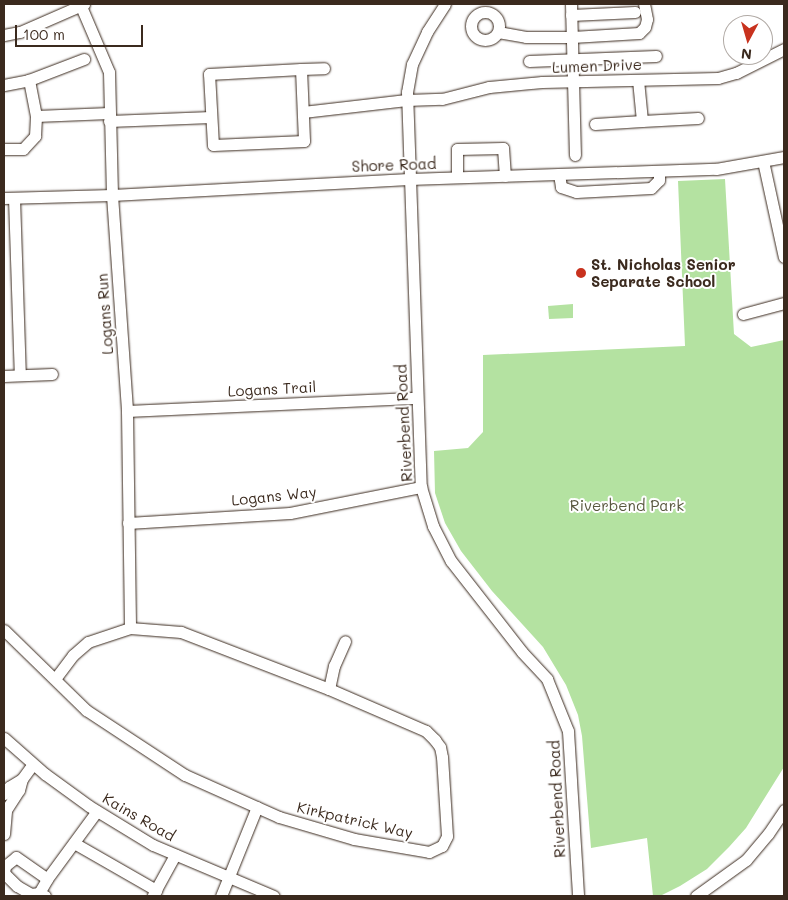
<!DOCTYPE html>
<html>
<head>
<meta charset="utf-8">
<style>
  body { margin:0 }
  #map { position:relative; width:788px; height:900px; overflow:hidden; background:#fff; font-family:Mali,sans-serif }
  div>[style] { position:absolute }
  [style*='--x'] { left:calc(var(--x)*1px); top:calc(var(--y)*1px); width:calc(var(--w)*1px); rotate:calc(var(--a)*1deg) }
  .green>* { inset:0; background:#b4e2a1 }
  .roads { filter:drop-shadow(0 0 1px #3b2a1e) drop-shadow(0 0 1px #3b2a1e) }
  .minor>* { height:11px; margin:-5.5px; padding:0 5.5px; transform-origin:5.5px; border-radius:5.5px; background:#fff }
  .minor>.ring { margin:-5.5px; padding:0; box-sizing:content-box; background:none; border:11px solid #fff; border-radius:50% }
  .dots>* { width:14px; height:14px; translate:-50% -50%; box-sizing:border-box; border:2px solid #fff; border-radius:50% }
  span { translate:-50% -50%; white-space:nowrap; text-align:center; line-height:1.15; -webkit-text-stroke:4px #fff; paint-order:stroke }
  .street-label { font-size:15px; color:#3b2a1e }
  .poi-label { font-size:15px; color:#3b2a1e; font-weight:700 }
  .left { translate:0 -50%; text-align:left }
  .park-label { font-size:15px; color:#59583f }
  .frame { position:absolute; inset:0; border:5px solid #3b2a1e; pointer-events:none }
  .north { position:absolute; left:723px; top:15px; width:50px; height:50px; box-sizing:border-box; background:#fff; border:1px solid #b1aaa5; border-radius:50%; rotate:186deg; font-size:14px; font-weight:700; line-height:20px; text-align:center; color:#3b2a1e }
  .north::after { content:''; display:block; margin:auto; width:18px; height:22px; background:#c8321e; clip-path:polygon(50% 0,100% 100%,50% 72%,0 100%) }
  .scale { position:absolute; left:15px; top:25px; width:128px; height:22px; box-sizing:border-box; border:2px solid #3b2a1e; border-top:0; padding-left:6px; font-size:15px; line-height:18px; white-space:nowrap; color:#3b2a1e; -webkit-text-stroke:4px #fff; paint-order:stroke }
</style>
</head>
<body>
<div id="map">
  <div class="green">
    <div style="clip-path:polygon(725px 179px,734px 334px,751px 347px,784px 340px,784px 767px,746px 828px,729px 847px,707px 869px,680px 886px,660px 896px,653px 896px,647px 838px,591px 848px,582px 736px,578px 715px,566px 685px,543px 647px,492px 591px,461px 551px,445px 523px,435px 493px,434px 451px,468px 448px,483px 432px,483px 355px,685px 346px,678px 181px)"></div>
    <div style="clip-path:polygon(573px 304px,573px 318px,549px 319px,548px 306px)"></div>
  </div>
  <div class="roads">
    <div class="minor">
      <div style="--x:80;--y:4;--w:74;--a:66.9"></div>
      <div style="--x:109;--y:72;--w:123;--a:88.6"></div>
      <div style="--x:112;--y:195;--w:217;--a:86"></div>
      <div style="--x:127;--y:411;--w:217;--a:89.2"></div>
      <div style="--x:445;--y:4;--w:33;--a:123"></div>
      <div style="--x:427;--y:32;--w:35;--a:115"></div>
      <div style="--x:412;--y:64;--w:28;--a:100"></div>
      <div style="--x:407;--y:92;--w:395;--a:88"></div>
      <div style="--x:421;--y:487;--w:41;--a:72.9"></div>
      <div style="--x:433;--y:526;--w:39;--a:63"></div>
      <div style="--x:451;--y:561;--w:115;--a:52"></div>
      <div style="--x:522;--y:652;--w:37;--a:47"></div>
      <div style="--x:547;--y:679;--w:56;--a:68"></div>
      <div style="--x:568;--y:731;--w:165;--a:86.5"></div>
      <div style="--x:571;--y:4;--w:151;--a:88.5"></div>
      <div class="ring" style="left:471px;top:12px;width:17px;height:17px"></div>
      <div style="--x:571;--y:15;--w:64;--a:-2.7"></div>
      <div style="--x:498;--y:32;--w:28;--a:10"></div>
      <div style="--x:526;--y:37;--w:46;--a:0"></div>
      <div style="--x:572;--y:37;--w:67;--a:-3.4"></div>
      <div style="--x:639;--y:33;--w:8;--a:-45"></div>
      <div style="--x:645;--y:27;--w:8;--a:-76"></div>
      <div style="--x:647;--y:19;--w:15;--a:-101"></div>
      <div style="--x:4;--y:35;--w:16;--a:-11"></div>
      <div style="--x:20;--y:32;--w:70;--a:-23.6"></div>
      <div style="--x:529;--y:61;--w:127;--a:-2.3"></div>
      <div style="--x:301;--y:69;--w:72;--a:87.6"></div>
      <div style="--x:304;--y:141;--w:91;--a:177.5"></div>
      <div style="--x:213;--y:145;--w:71;--a:-93.2"></div>
      <div style="--x:209;--y:74;--w:92;--a:-3.1"></div>
      <div style="--x:301;--y:69;--w:23;--a:-2"></div>
      <div style="--x:638;--y:80;--w:41;--a:84.4"></div>
      <div style="--x:642;--y:121;--w:56;--a:-3.1"></div>
      <div style="--x:4;--y:85;--w:25;--a:-11"></div>
      <div style="--x:29;--y:80;--w:59;--a:-20.9"></div>
      <div style="--x:303;--y:112;--w:104;--a:-6.6"></div>
      <div style="--x:406;--y:100;--w:36;--a:-2"></div>
      <div style="--x:442;--y:99;--w:49;--a:-14.3"></div>
      <div style="--x:489;--y:87;--w:53;--a:-5.4"></div>
      <div style="--x:542;--y:82;--w:176;--a:-1.3"></div>
      <div style="--x:718;--y:78;--w:19;--a:-16"></div>
      <div style="--x:736;--y:73;--w:54;--a:-26.6"></div>
      <div style="--x:36;--y:116;--w:73;--a:-2.4"></div>
      <div style="--x:109;--y:121;--w:102;--a:-2.2"></div>
      <div style="--x:595;--y:124;--w:47;--a:-3.7"></div>
      <div style="--x:4;--y:149;--w:19;--a:0"></div>
      <div style="--x:23;--y:149;--w:18;--a:-47"></div>
      <div style="--x:35;--y:136;--w:20;--a:-87"></div>
      <div style="--x:36;--y:116;--w:37;--a:-101"></div>
      <div style="--x:763;--y:161;--w:98;--a:77.7"></div>
      <div style="--x:559;--y:174;--w:13;--a:81"></div>
      <div style="--x:561;--y:187;--w:16;--a:18"></div>
      <div style="--x:576;--y:192;--w:75;--a:-3.1"></div>
      <div style="--x:651;--y:188;--w:11;--a:-45"></div>
      <div style="--x:659;--y:180;--w:9;--a:-90"></div>
      <div style="--x:457;--y:177;--w:28;--a:-90"></div>
      <div style="--x:457;--y:149;--w:46;--a:-1.2"></div>
      <div style="--x:503;--y:148;--w:28;--a:86"></div>
      <div style="--x:4;--y:198;--w:108;--a:-1.6"></div>
      <div style="--x:112;--y:195;--w:297;--a:-3.1"></div>
      <div style="--x:409;--y:179;--w:307;--a:-1.9"></div>
      <div style="--x:716;--y:169;--w:69;--a:-10"></div>
      <div style="--x:14;--y:198;--w:177;--a:88.1"></div>
      <div style="--x:743;--y:314;--w:42;--a:-15"></div>
      <div style="--x:4;--y:376;--w:48;--a:-2.4"></div>
      <div style="--x:127;--y:411;--w:290;--a:-2.6"></div>
      <div style="--x:128;--y:523;--w:162;--a:-3.5"></div>
      <div style="--x:290;--y:513;--w:134;--a:-11.2"></div>
      <div style="--x:4;--y:630;--w:115;--a:44.3"></div>
      <div style="--x:86;--y:710;--w:118;--a:33.3"></div>
      <div style="--x:185;--y:775;--w:103;--a:24.1"></div>
      <div style="--x:279;--y:817;--w:78;--a:16.3"></div>
      <div style="--x:354;--y:839;--w:76;--a:9.8"></div>
      <div style="--x:429;--y:852;--w:14;--a:-25"></div>
      <div style="--x:442;--y:846;--w:11;--a:-63"></div>
      <div style="--x:447;--y:836;--w:79;--a:-93.6"></div>
      <div style="--x:442;--y:757;--w:10;--a:-101"></div>
      <div style="--x:440;--y:747;--w:9;--a:-126"></div>
      <div style="--x:435;--y:740;--w:13;--a:-135"></div>
      <div style="--x:426;--y:731;--w:106;--a:-156.6"></div>
      <div style="--x:329;--y:689;--w:159;--a:-158.9"></div>
      <div style="--x:181;--y:632;--w:51;--a:-175.5"></div>
      <div style="--x:130;--y:628;--w:44;--a:161.6"></div>
      <div style="--x:88;--y:642;--w:20;--a:139"></div>
      <div style="--x:73;--y:655;--w:30;--a:127"></div>
      <div style="--x:329;--y:689;--w:24;--a:-78"></div>
      <div style="--x:334;--y:666;--w:27;--a:-66"></div>
      <div style="--x:4;--y:738;--w:55;--a:41.3"></div>
      <div style="--x:45;--y:774;--w:54;--a:36"></div>
      <div style="--x:89;--y:806;--w:75;--a:31.4"></div>
      <div style="--x:153;--y:845;--w:131;--a:22.9"></div>
      <div style="--x:4;--y:794;--w:9;--a:-54"></div>
      <div style="--x:9;--y:787;--w:15;--a:-32"></div>
      <div style="--x:4;--y:834;--w:24;--a:-85"></div>
      <div style="--x:6;--y:810;--w:24;--a:-57"></div>
      <div style="--x:19;--y:790;--w:11;--a:-75"></div>
      <div style="--x:22;--y:779;--w:17;--a:-54"></div>
      <div style="--x:74;--y:843;--w:95;--a:29.8"></div>
      <div style="--x:39;--y:893;--w:8;--a:173"></div>
      <div style="--x:31;--y:894;--w:16;--a:-150"></div>
      <div style="--x:17;--y:886;--w:18;--a:-135"></div>
      <div style="--x:4;--y:873;--w:7;--a:-82"></div>
      <div style="--x:5;--y:866;--w:14;--a:-39"></div>
      <div style="--x:16;--y:857;--w:38;--a:35"></div>
      <div style="--x:153;--y:895;--w:46;--a:-61.2"></div>
      <div style="--x:45;--y:896;--w:7;--a:-153"></div>
      <div style="--x:39;--y:893;--w:16;--a:-60"></div>
      <div style="--x:47;--y:879;--w:84;--a:-53.7"></div>
      <div style="--x:221;--y:896;--w:96;--a:-68"></div>
      <div style="--x:696;--y:896;--w:62;--a:-35.8"></div>
      <div style="--x:746;--y:860;--w:34;--a:-50"></div>
      <div style="--x:768;--y:834;--w:29;--a:-56"></div>
    </div>
  </div>
  <div class="dots">
    <div style="left:581px;top:273px;background:#c8321e"></div>
  </div>
  <div class="street-label">
    <span style="left:597px;top:66px;rotate:-2deg">Lumen Drive</span>
    <span style="left:394px;top:165px;rotate:-2deg">Shore Road</span>
    <span style="left:105px;top:314px;rotate:-94deg">Logans Run</span>
    <span style="left:272px;top:389px;rotate:-3deg">Logans Trail</span>
    <span style="left:404px;top:423px;rotate:-93deg">Riverbend Road</span>
    <span style="left:274px;top:496px;rotate:-6deg">Logans Way</span>
    <span style="left:557px;top:799px;rotate:-93deg">Riverbend Road</span>
    <span style="left:139px;top:817px;rotate:30deg">Kains Road</span>
    <span style="left:355px;top:820px;rotate:13deg">Kirkpatrick Way</span>
  </div>
  <div class="poi-label">
    <span class="left" style="left:591px;top:273px">St. Nicholas Senior<br>Separate School</span>
  </div>
  <div class="park-label">
    <span style="left:627px;top:506px">Riverbend Park</span>
  </div>
  <div class="frame"></div>
  <div class="north">N</div>
  <div class="scale">100 m</div>
</div>
</body>
</html>
